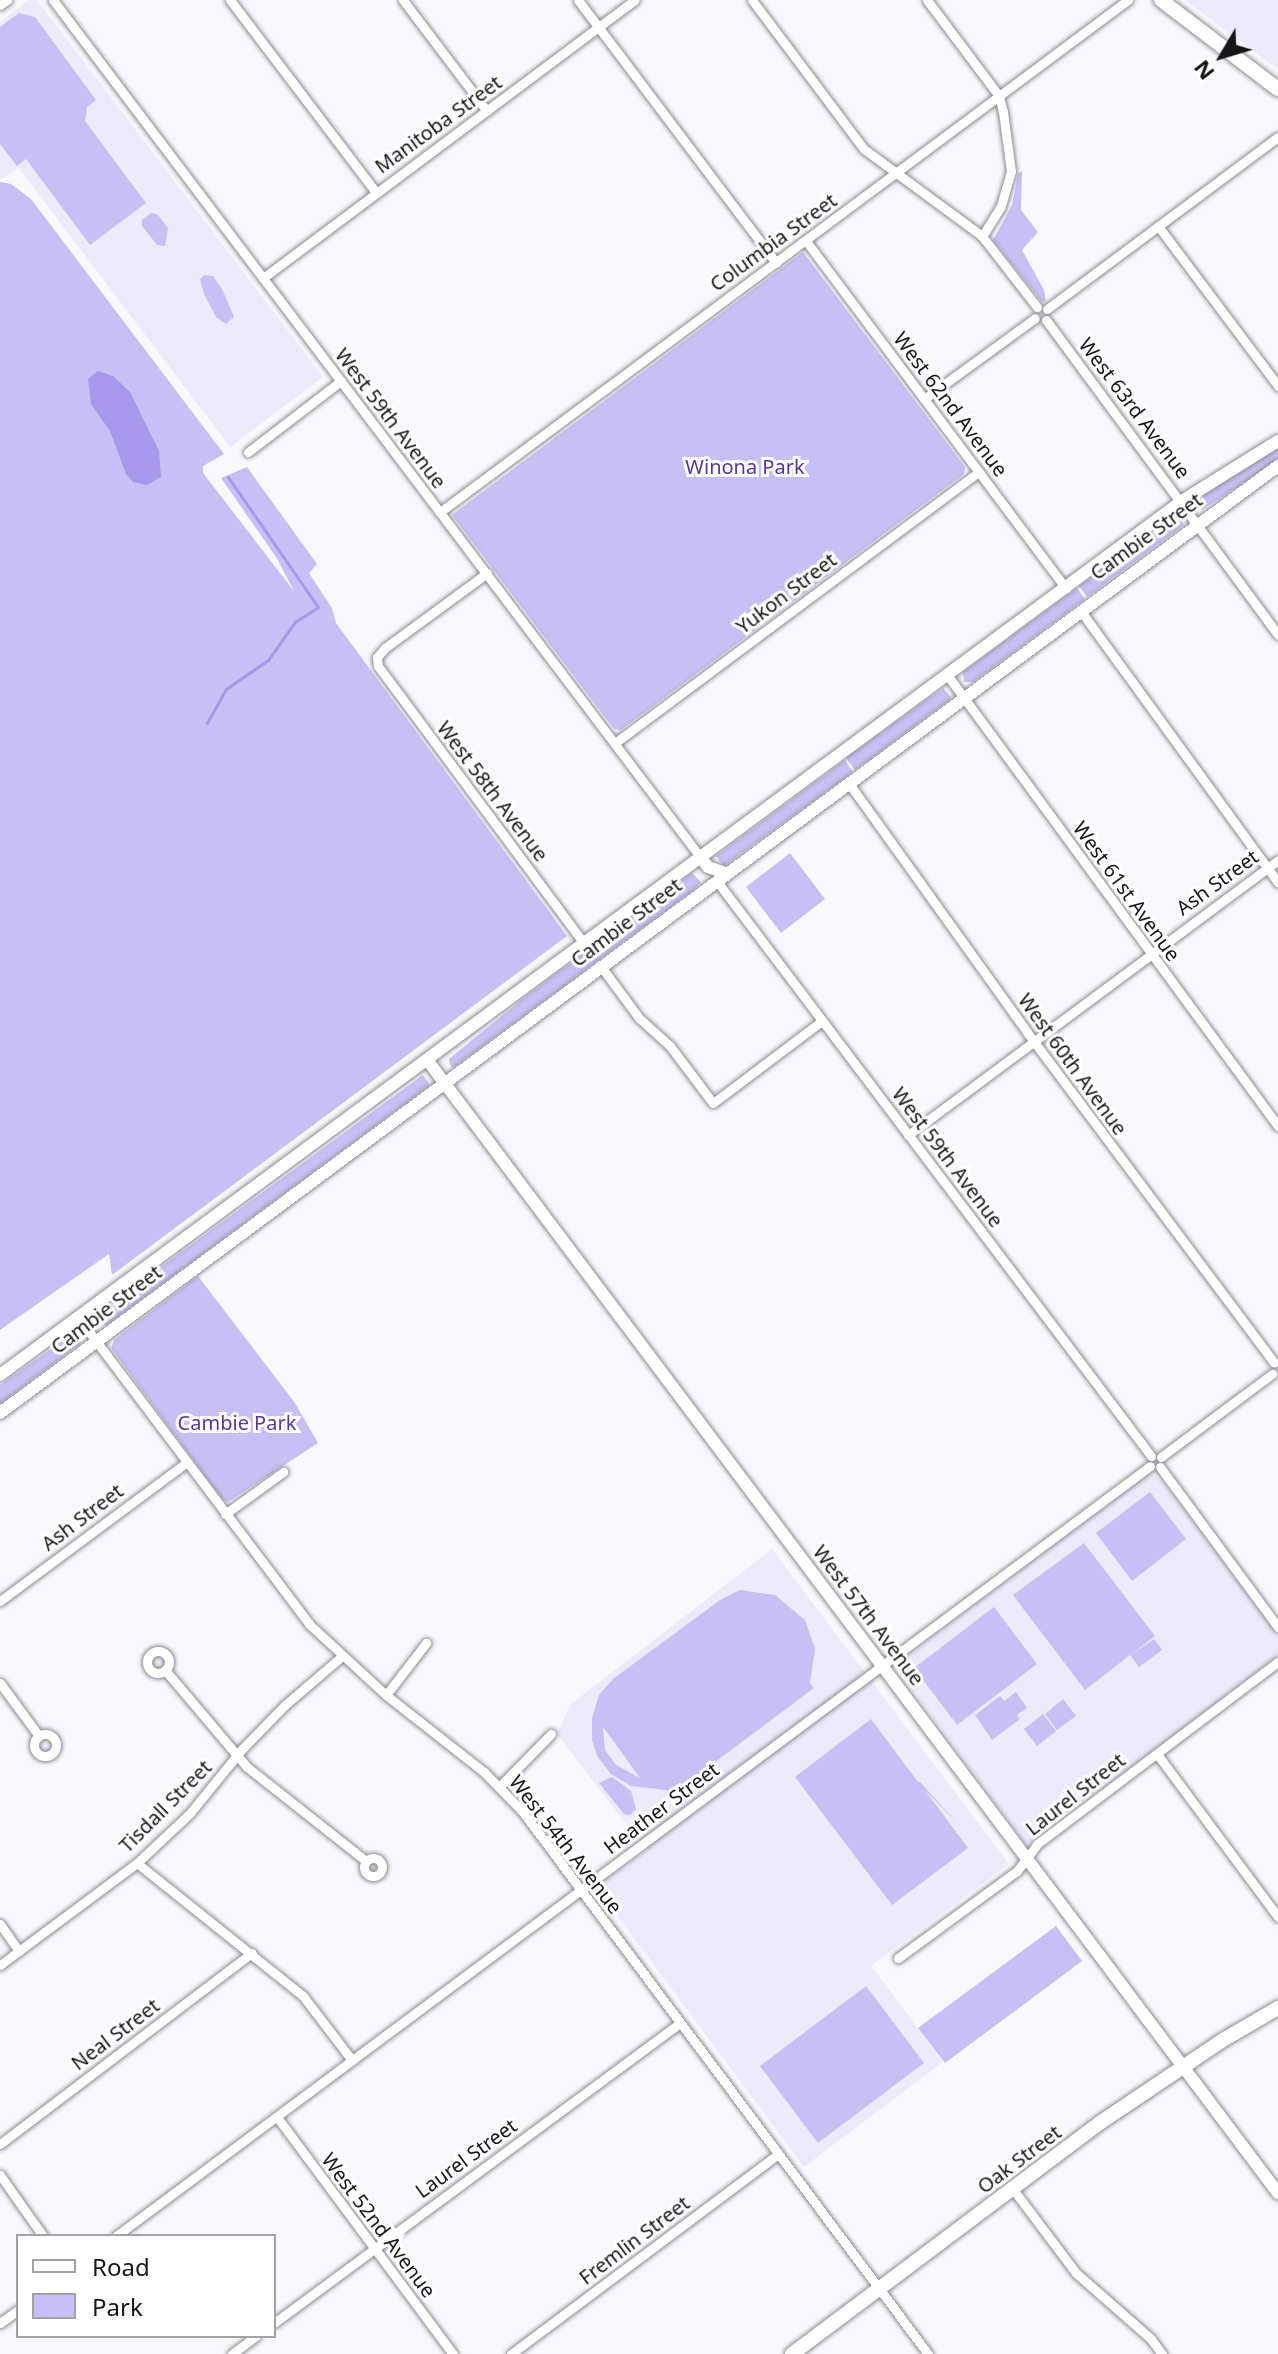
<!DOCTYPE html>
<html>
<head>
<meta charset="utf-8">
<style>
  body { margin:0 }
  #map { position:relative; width:1278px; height:2354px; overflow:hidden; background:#f9f8fe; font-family:"Noto Sans",sans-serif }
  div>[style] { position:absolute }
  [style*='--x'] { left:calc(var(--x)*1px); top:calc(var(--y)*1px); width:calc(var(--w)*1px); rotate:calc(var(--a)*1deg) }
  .built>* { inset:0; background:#eceafb }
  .green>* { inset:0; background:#c8c0f4 }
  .water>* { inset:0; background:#a797ed }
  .stream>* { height:3px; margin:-1.5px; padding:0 1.5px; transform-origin:1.5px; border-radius:1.5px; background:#a797ed }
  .roads { filter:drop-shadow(0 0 2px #8b8a93) drop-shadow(0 0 2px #8b8a93) }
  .street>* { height:9px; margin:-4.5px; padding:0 4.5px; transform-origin:4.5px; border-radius:4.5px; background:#fff }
  .street>.ring { margin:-4.5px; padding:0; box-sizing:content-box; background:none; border:9px solid #fff; border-radius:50% }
  .secondary>* { height:12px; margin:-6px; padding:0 6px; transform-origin:6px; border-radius:6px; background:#fff }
  .primary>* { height:14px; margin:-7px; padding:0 7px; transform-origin:7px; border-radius:7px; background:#fff }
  span { translate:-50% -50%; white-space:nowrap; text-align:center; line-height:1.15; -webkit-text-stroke:6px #fff; paint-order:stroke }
  .street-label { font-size:20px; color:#161518 }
  .park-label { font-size:20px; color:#54399b }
  .legend { position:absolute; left:16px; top:2234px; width:260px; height:104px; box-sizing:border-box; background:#fff; border:2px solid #a2a1a3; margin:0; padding:10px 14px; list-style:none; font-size:24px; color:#161518 }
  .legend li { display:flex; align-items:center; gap:16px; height:40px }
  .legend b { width:40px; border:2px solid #a2a1a3 }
  .north { position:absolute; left:1182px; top:16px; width:80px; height:80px; -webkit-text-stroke:6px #fff; paint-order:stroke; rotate:232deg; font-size:22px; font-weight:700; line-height:32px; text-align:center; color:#161518 }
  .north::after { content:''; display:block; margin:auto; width:28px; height:36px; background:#161518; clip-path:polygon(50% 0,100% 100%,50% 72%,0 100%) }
</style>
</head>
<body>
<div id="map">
  <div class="built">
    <div style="clip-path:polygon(29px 0,37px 0,323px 377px,230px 447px,19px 168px,0 180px,0 22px)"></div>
    <div style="clip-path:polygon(1185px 0,1278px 0,1278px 69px,1261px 57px)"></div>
    <div style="clip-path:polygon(1149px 1473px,1162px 1481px,1278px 1635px,1278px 1656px,1137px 1764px,1040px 1831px,1030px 1843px,1025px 1843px,895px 1666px)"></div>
    <div style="clip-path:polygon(772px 1549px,1009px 1864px,871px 1966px,943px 2062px,804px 2167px,596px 1887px,647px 1851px,557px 1734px,571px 1704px)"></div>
  </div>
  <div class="green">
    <div style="clip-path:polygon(19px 13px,35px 17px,96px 100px,87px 107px,85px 121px,146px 203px,90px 245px,26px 159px,17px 166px,0 144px,0 27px)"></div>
    <div style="clip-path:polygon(1022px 171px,1021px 210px,1038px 232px,1022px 250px,1044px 290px,1046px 301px,1042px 302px,993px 240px,1012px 205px,1018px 174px)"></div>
    <div style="clip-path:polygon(0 182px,11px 184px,31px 199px,224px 454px,203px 466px,203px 473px,294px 591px,276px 557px,221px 478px,247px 467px,317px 564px,309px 573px,332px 608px,336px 623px,567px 936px,112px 1275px,109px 1254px,0 1330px)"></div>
    <div style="clip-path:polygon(151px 213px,157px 214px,168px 228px,165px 246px,157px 245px,142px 226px,142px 220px)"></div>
    <div style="clip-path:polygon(803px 252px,965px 467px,964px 474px,621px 730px,614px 729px,452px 515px)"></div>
    <div style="clip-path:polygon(204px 275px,213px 276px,222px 289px,234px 317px,226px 324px,216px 317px,204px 294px,200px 279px)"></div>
    <div style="clip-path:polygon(1278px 447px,1278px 460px,1202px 510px,1198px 500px,1201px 495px)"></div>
    <div style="clip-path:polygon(1177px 515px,1184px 524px,1180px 528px,1087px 597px,1079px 586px)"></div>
    <div style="clip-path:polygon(1077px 588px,1085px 599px,973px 682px,964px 682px,963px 672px)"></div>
    <div style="clip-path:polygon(943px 688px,951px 697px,948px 701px,855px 770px,846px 758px)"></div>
    <div style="clip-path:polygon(845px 760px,853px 772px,724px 866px,716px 856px)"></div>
    <div style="clip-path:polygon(790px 853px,825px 899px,781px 933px,746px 887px)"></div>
    <div style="clip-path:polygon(692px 873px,701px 882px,692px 891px,453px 1068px,450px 1064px,449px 1059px,521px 1000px)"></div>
    <div style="clip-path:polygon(423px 1075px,430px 1085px,107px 1325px,96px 1325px,98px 1313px)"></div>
    <div style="clip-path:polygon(198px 1276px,295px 1403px,318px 1443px,228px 1502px,222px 1499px,111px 1348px,114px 1340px)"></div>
    <div style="clip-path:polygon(75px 1332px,81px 1335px,81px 1343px,0 1404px,0 1385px)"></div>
    <div style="clip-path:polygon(1150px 1492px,1186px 1539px,1132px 1581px,1096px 1533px)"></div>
    <div style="clip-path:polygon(1084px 1543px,1155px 1636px,1131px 1655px,1154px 1639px,1162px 1650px,1139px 1667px,1130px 1655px,1085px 1690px,1013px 1595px)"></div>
    <div style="clip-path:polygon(evenodd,740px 1590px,775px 1595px,805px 1620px,815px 1649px,810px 1683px,814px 1688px,671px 1795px,666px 1790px,631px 1786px,611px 1774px,597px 1756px,592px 1740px,592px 1718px,599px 1695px,613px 1679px,720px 1600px,740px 1590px,603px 1728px,604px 1728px,640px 1778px,616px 1765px,605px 1750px,603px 1728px)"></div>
    <div style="clip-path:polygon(994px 1607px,1037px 1664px,957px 1725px,914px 1668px)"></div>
    <div style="clip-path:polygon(1016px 1692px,1027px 1708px,1017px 1715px,1020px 1719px,992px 1740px,975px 1715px,1000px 1696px,1004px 1701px)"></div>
    <div style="clip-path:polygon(1063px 1699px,1076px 1716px,1057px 1730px,1045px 1714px)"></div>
    <div style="clip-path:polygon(1043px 1714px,1056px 1731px,1037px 1746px,1024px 1729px)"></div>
    <div style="clip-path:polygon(871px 1719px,918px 1782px,920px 1782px,959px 1825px,925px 1790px,968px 1848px,892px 1905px,795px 1777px)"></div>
    <div style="clip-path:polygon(612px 1777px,631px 1791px,636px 1809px,630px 1815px,624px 1814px,599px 1783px)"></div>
    <div style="clip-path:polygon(1056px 1926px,1082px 1961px,945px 2063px,918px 2028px)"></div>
    <div style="clip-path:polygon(866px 1986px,924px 2063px,818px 2143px,760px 2066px)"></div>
  </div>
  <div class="water">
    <div style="clip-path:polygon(98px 371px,113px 376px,130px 392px,159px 451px,161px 477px,147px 485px,133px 482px,126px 474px,110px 431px,91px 404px,88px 379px)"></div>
  </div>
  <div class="stream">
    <div style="--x:207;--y:723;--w:39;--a:-61"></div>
    <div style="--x:226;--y:689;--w:51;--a:-34.6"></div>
    <div style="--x:268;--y:660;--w:47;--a:-54.6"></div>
    <div style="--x:295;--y:622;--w:27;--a:-33"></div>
    <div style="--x:318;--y:607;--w:158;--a:-124.7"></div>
  </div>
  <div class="roads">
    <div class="street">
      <div style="--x:53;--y:0;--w:1075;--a:52.94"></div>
      <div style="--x:230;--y:0;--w:241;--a:52.8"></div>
      <div style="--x:403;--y:0;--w:139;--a:52.9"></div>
      <div style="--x:578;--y:0;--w:329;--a:53"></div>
      <div style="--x:752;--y:0;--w:186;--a:53.1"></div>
      <div style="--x:864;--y:149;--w:147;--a:36.4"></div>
      <div style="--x:982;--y:236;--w:90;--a:52.2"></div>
      <div style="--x:927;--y:0;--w:120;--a:53.1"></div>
      <div style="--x:999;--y:96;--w:16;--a:76"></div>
      <div style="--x:1003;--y:112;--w:60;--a:82.3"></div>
      <div style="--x:1011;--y:171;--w:36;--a:106"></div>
      <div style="--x:1001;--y:206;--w:36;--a:122"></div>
      <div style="--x:0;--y:5;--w:9;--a:-36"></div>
      <div style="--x:1158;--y:226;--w:200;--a:53.1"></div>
      <div style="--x:806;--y:241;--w:434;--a:53.2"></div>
      <div style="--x:263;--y:278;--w:464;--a:-36.8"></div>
      <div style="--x:1047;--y:309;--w:288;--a:-36.7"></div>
      <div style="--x:1046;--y:320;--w:391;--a:53.6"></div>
      <div style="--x:924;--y:399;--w:137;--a:-36.1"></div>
      <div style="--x:248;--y:452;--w:117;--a:-37.4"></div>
      <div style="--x:440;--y:512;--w:858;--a:-36.66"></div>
      <div style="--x:487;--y:573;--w:127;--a:143.7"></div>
      <div style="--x:385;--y:648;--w:12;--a:132"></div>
      <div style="--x:377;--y:657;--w:9;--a:84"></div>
      <div style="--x:378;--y:666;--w:347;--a:53.4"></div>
      <div style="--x:1080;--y:610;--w:337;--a:54"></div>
      <div style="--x:948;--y:676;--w:558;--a:53.75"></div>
      <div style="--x:615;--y:743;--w:454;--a:-36.7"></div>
      <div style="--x:848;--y:782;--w:306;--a:54.4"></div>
      <div style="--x:1026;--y:1031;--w:414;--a:53.2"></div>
      <div style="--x:716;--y:880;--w:722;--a:52.94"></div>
      <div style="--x:600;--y:965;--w:66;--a:53.7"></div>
      <div style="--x:639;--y:1018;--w:42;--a:42.1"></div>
      <div style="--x:670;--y:1046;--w:71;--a:53"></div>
      <div style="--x:713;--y:1103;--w:136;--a:-37"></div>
      <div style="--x:908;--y:1135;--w:461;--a:-36.6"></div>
      <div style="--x:78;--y:1317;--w:384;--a:53"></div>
      <div style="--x:309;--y:1624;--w:105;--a:42.7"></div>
      <div style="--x:386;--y:1695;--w:125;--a:38.2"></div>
      <div style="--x:484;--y:1772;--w:54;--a:45.7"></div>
      <div style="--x:522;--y:1811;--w:678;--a:53.21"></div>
      <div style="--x:1161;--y:1457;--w:139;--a:-36.8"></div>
      <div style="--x:1160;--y:1467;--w:199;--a:53.6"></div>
      <div style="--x:225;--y:1514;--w:72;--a:-35.9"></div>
      <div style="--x:0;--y:1601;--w:232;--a:-36.6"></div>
      <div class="ring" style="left:147px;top:1651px;width:13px;height:13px"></div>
      <div style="--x:165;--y:1670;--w:127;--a:49.8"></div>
      <div style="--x:247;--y:1767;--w:152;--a:38.3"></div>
      <div style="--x:0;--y:1683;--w:66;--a:53.7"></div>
      <div style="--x:386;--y:1695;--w:66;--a:-52.4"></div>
      <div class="ring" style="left:34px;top:1734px;width:13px;height:13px"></div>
      <div style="--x:1157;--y:1754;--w:203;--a:53.4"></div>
      <div style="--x:500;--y:1786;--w:73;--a:-45.6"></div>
      <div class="ring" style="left:364px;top:1858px;width:9px;height:9px"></div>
      <div style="--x:137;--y:1863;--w:213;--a:38.7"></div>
      <div style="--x:303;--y:1996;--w:81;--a:52.6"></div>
      <div style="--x:0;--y:1924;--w:33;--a:55"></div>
      <div style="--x:898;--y:1958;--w:147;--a:-36.2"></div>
      <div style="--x:1017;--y:1871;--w:34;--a:-53"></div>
      <div style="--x:1037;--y:1844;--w:302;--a:-37.1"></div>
      <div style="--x:0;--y:1965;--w:171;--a:-36.7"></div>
      <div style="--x:137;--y:1863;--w:73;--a:-43.3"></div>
      <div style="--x:190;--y:1813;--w:82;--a:-50.9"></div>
      <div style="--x:242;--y:1749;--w:62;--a:-45.7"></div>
      <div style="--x:285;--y:1705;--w:74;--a:-40.6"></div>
      <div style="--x:277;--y:2117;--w:295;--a:53.4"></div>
      <div style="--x:0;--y:2144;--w:316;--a:-37.2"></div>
      <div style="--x:0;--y:2175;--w:75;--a:54.8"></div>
      <div style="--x:1012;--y:2188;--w:106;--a:53"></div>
      <div style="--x:1076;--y:2273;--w:100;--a:41.3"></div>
      <div style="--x:1151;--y:2339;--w:19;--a:54"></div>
      <div style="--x:116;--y:2236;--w:1289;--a:-36.67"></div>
      <div style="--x:0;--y:2323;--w:22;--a:-36"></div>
      <div style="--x:274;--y:2323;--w:505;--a:-36.46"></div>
      <div style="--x:232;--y:2354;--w:30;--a:-37"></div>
      <div style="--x:511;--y:2354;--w:334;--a:-36.8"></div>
    </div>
    <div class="secondary">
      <div style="--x:701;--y:858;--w:11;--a:52"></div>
      <div style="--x:708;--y:867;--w:18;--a:19"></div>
      <div style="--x:428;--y:1061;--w:1416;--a:53.1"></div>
      <div style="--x:0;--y:1375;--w:1470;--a:-36.48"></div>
      <div style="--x:1182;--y:501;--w:113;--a:-32"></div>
      <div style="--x:0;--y:1413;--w:1591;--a:-36.54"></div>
    </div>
    <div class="primary">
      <div style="--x:1161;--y:0;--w:147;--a:37.3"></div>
      <div style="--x:792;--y:2354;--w:386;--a:-36.9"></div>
      <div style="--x:1101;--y:2122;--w:147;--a:-33.9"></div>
      <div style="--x:1223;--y:2040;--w:64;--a:-30.2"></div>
    </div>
  </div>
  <div class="street-label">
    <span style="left:438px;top:124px;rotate:-36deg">Manitoba Street</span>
    <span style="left:773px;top:242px;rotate:-36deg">Columbia Street</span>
    <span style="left:951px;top:404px;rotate:53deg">West 62nd Avenue</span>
    <span style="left:1135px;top:408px;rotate:53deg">West 63rd Avenue</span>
    <span style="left:391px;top:418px;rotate:53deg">West 59th Avenue</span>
    <span style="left:1146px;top:536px;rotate:-36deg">Cambie Street</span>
    <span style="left:786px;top:593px;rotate:-37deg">Yukon Street</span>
    <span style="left:493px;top:791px;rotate:53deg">West 58th Avenue</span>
    <span style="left:1217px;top:882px;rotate:-36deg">Ash Street</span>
    <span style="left:1127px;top:891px;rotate:54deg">West 61st Avenue</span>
    <span style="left:626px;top:922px;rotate:-37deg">Cambie Street</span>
    <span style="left:1073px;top:1064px;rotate:54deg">West 60th Avenue</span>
    <span style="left:948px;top:1157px;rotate:53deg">West 59th Avenue</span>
    <span style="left:106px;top:1309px;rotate:-37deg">Cambie Street</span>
    <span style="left:82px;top:1517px;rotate:-37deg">Ash Street</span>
    <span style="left:869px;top:1615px;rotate:53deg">West 57th Avenue</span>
    <span style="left:1075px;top:1794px;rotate:-38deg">Laurel Street</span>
    <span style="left:165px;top:1806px;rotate:-45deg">Tisdall Street</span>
    <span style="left:661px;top:1808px;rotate:-37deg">Heather Street</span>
    <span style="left:566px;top:1844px;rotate:52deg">West 54th Avenue</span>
    <span style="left:115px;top:2034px;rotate:-37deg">Neal Street</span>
    <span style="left:466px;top:2158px;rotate:-36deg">Laurel Street</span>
    <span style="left:1019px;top:2159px;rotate:-37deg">Oak Street</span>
    <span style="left:379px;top:2225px;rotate:53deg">West 52nd Avenue</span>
    <span style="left:634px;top:2240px;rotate:-37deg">Fremlin Street</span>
  </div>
  <div class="park-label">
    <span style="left:745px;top:466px">Winona Park</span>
    <span style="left:237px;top:1422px">Cambie Park</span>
  </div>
  <ul class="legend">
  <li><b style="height:10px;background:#fff"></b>Road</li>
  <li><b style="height:22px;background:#c8c0f4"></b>Park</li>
  </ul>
  <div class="north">N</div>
</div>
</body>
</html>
